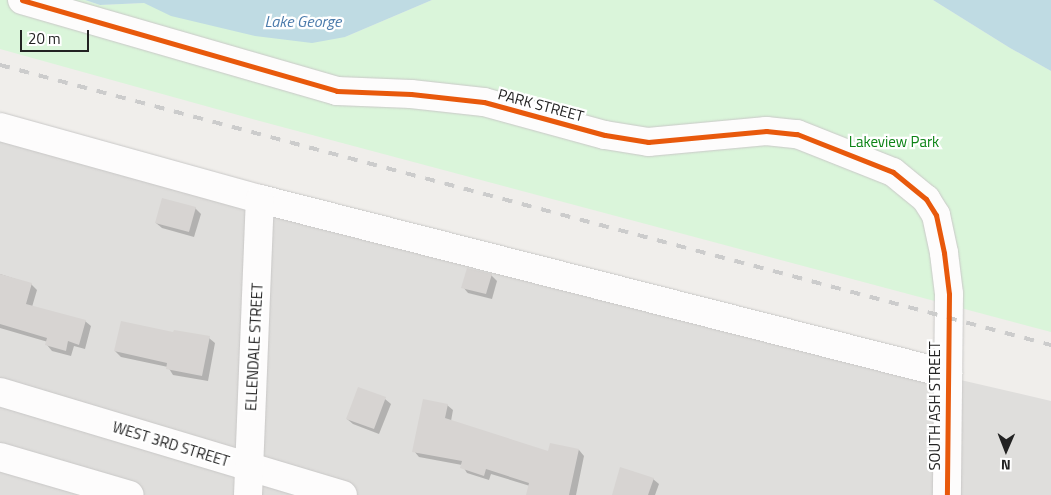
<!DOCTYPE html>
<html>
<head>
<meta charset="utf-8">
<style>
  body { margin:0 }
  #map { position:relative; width:1051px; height:495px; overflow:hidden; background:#f0eeeb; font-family:"Titillium Web",sans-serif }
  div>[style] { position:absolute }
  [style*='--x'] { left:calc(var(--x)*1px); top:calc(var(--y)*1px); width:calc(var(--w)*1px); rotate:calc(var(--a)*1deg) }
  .residential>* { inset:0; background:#dfdedc }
  .park>* { inset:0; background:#daf5da }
  .water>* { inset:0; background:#bfdbe3 }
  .shadow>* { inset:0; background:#0003 }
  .building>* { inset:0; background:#d7d4d2 }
  .roads { filter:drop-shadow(0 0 1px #c9c8c7) drop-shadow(0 0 1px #c9c8c7) }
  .minor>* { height:28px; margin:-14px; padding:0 14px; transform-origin:14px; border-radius:14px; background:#fdfcfc }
  .rail>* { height:4px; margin-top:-2px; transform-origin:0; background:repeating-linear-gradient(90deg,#ccc 0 10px,transparent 0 20px) }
  .cycleway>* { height:5px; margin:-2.5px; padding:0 2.5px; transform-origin:2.5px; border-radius:2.5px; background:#e8590c }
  span { translate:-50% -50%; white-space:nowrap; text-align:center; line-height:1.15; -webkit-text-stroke:4.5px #fff; paint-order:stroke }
  .street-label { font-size:15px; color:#222 }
  .park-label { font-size:15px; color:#0c8416 }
  .water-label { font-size:16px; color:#4a7aab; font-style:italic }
  .north { position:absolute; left:981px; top:425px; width:50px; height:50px; -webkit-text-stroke:4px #fff; paint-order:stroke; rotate:181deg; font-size:14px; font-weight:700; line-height:20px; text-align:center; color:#222 }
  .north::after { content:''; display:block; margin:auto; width:18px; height:22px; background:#222; clip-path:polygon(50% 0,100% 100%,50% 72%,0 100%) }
  .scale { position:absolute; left:20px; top:30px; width:69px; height:22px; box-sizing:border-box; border:2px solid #222; border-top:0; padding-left:6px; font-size:15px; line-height:18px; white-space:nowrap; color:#222; -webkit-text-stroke:4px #fff; paint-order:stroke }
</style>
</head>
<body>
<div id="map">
  <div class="residential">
    <div style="clip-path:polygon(0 130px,952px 378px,1051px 401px,1051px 495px,0 495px)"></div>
  </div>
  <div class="park">
    <div style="clip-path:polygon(0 0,85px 0,100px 5px,144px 3px,345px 37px,432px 0,933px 0,1010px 48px,1051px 71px,1051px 332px,256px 120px,0 49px)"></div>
  </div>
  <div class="water">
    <div style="clip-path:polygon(85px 0,432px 0,345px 37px,312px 43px,255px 36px,171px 16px,144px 3px,100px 5px)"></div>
    <div style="clip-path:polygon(933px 0,1051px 0,1051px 71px,1010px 48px)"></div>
  </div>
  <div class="shadow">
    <div style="clip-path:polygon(195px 208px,201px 214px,194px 237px,162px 228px,156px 223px)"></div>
    <div style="clip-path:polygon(0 274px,31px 284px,37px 290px,32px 307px,85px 321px,91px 326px,85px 349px,74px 346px,71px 356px,52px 351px,47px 345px,48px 342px,0 328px)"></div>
    <div style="clip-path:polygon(491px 275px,497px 281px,492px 299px,468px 293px,463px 287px)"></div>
    <div style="clip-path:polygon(174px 334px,209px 338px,215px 343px,208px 381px,173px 375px,168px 367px,121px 357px,115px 351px)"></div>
    <div style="clip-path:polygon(385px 399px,391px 404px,379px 434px,353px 424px,347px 419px)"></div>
    <div style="clip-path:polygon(447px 405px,453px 410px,451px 421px,549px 453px,579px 450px,584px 456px,576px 495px,532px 495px,530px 486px,491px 474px,489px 480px,467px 473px,462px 465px,419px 457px,414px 451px)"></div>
    <div style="clip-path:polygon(653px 479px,659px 484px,655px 495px,613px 495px)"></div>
  </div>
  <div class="building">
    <div style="clip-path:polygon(162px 198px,196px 207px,189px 232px,155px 223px)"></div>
    <div style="clip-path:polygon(467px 268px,492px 274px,486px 294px,461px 288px)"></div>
    <div style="clip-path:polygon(0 274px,32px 283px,26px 304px,86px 320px,79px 345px,68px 341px,66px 351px,45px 345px,47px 338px,0 324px)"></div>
    <div style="clip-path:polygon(121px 321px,173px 332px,174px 330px,210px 336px,202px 376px,166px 369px,167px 363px,114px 351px)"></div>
    <div style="clip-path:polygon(358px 387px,386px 397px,374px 429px,346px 419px)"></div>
    <div style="clip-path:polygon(423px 399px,448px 404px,445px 418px,548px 451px,550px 443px,579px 449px,569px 495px,526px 495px,529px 483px,486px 469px,484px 476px,460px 468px,462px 461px,412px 452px)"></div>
    <div style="clip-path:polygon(620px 467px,654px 478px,648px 495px,612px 495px)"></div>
  </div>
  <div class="roads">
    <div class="minor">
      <div style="--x:22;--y:0;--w:328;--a:16.1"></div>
      <div style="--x:337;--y:91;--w:74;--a:2.3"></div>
      <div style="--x:411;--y:94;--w:73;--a:6.3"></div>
      <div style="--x:484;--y:102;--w:125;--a:15.3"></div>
      <div style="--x:605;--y:135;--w:44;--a:9.2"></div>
      <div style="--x:648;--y:142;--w:119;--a:-5.3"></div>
      <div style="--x:766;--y:131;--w:31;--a:6"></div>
      <div style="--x:797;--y:134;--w:103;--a:21.6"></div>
      <div style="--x:893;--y:172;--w:43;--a:39.3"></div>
      <div style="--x:926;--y:199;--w:19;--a:58"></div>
      <div style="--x:936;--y:215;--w:39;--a:78"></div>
      <div style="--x:944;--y:253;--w:41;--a:83"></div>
      <div style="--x:949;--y:294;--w:201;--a:90.6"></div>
      <div style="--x:0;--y:127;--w:270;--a:15.5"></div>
      <div style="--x:260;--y:199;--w:710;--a:14.27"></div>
      <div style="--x:0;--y:392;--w:358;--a:16.7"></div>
      <div style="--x:0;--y:457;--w:135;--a:16.3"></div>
      <div style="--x:248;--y:495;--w:296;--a:-87.7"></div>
    </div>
  </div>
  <div class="rail">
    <div style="--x:0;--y:65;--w:1088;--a:14.92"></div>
  </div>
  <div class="cycleway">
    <div style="--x:22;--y:0;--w:328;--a:16.1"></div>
    <div style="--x:337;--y:91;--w:74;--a:2.3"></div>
    <div style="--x:411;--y:94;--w:73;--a:6.3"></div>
    <div style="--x:484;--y:102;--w:125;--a:15.3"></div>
    <div style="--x:605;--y:135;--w:44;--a:9.2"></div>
    <div style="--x:648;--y:142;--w:119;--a:-5.3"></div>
    <div style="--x:766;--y:131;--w:31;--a:6"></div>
    <div style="--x:797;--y:134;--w:103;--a:21.6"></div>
    <div style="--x:893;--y:172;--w:43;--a:39.3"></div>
    <div style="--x:926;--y:199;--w:19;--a:58"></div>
    <div style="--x:936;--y:215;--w:39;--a:78"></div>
    <div style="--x:944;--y:253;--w:41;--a:83"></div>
    <div style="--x:949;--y:294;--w:201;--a:90.6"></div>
  </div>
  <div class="street-label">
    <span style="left:541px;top:105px;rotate:15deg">PARK STREET</span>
    <span style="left:254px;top:347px;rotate:-87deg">ELLENDALE STREET</span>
    <span style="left:935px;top:406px;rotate:-90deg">SOUTH ASH STREET</span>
    <span style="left:171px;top:444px;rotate:17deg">WEST 3RD STREET</span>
  </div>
  <div class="park-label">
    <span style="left:894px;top:142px">Lakeview Park</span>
  </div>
  <div class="water-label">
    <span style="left:303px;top:21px">Lake George</span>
  </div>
  <div class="north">N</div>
  <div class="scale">20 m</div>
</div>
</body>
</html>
